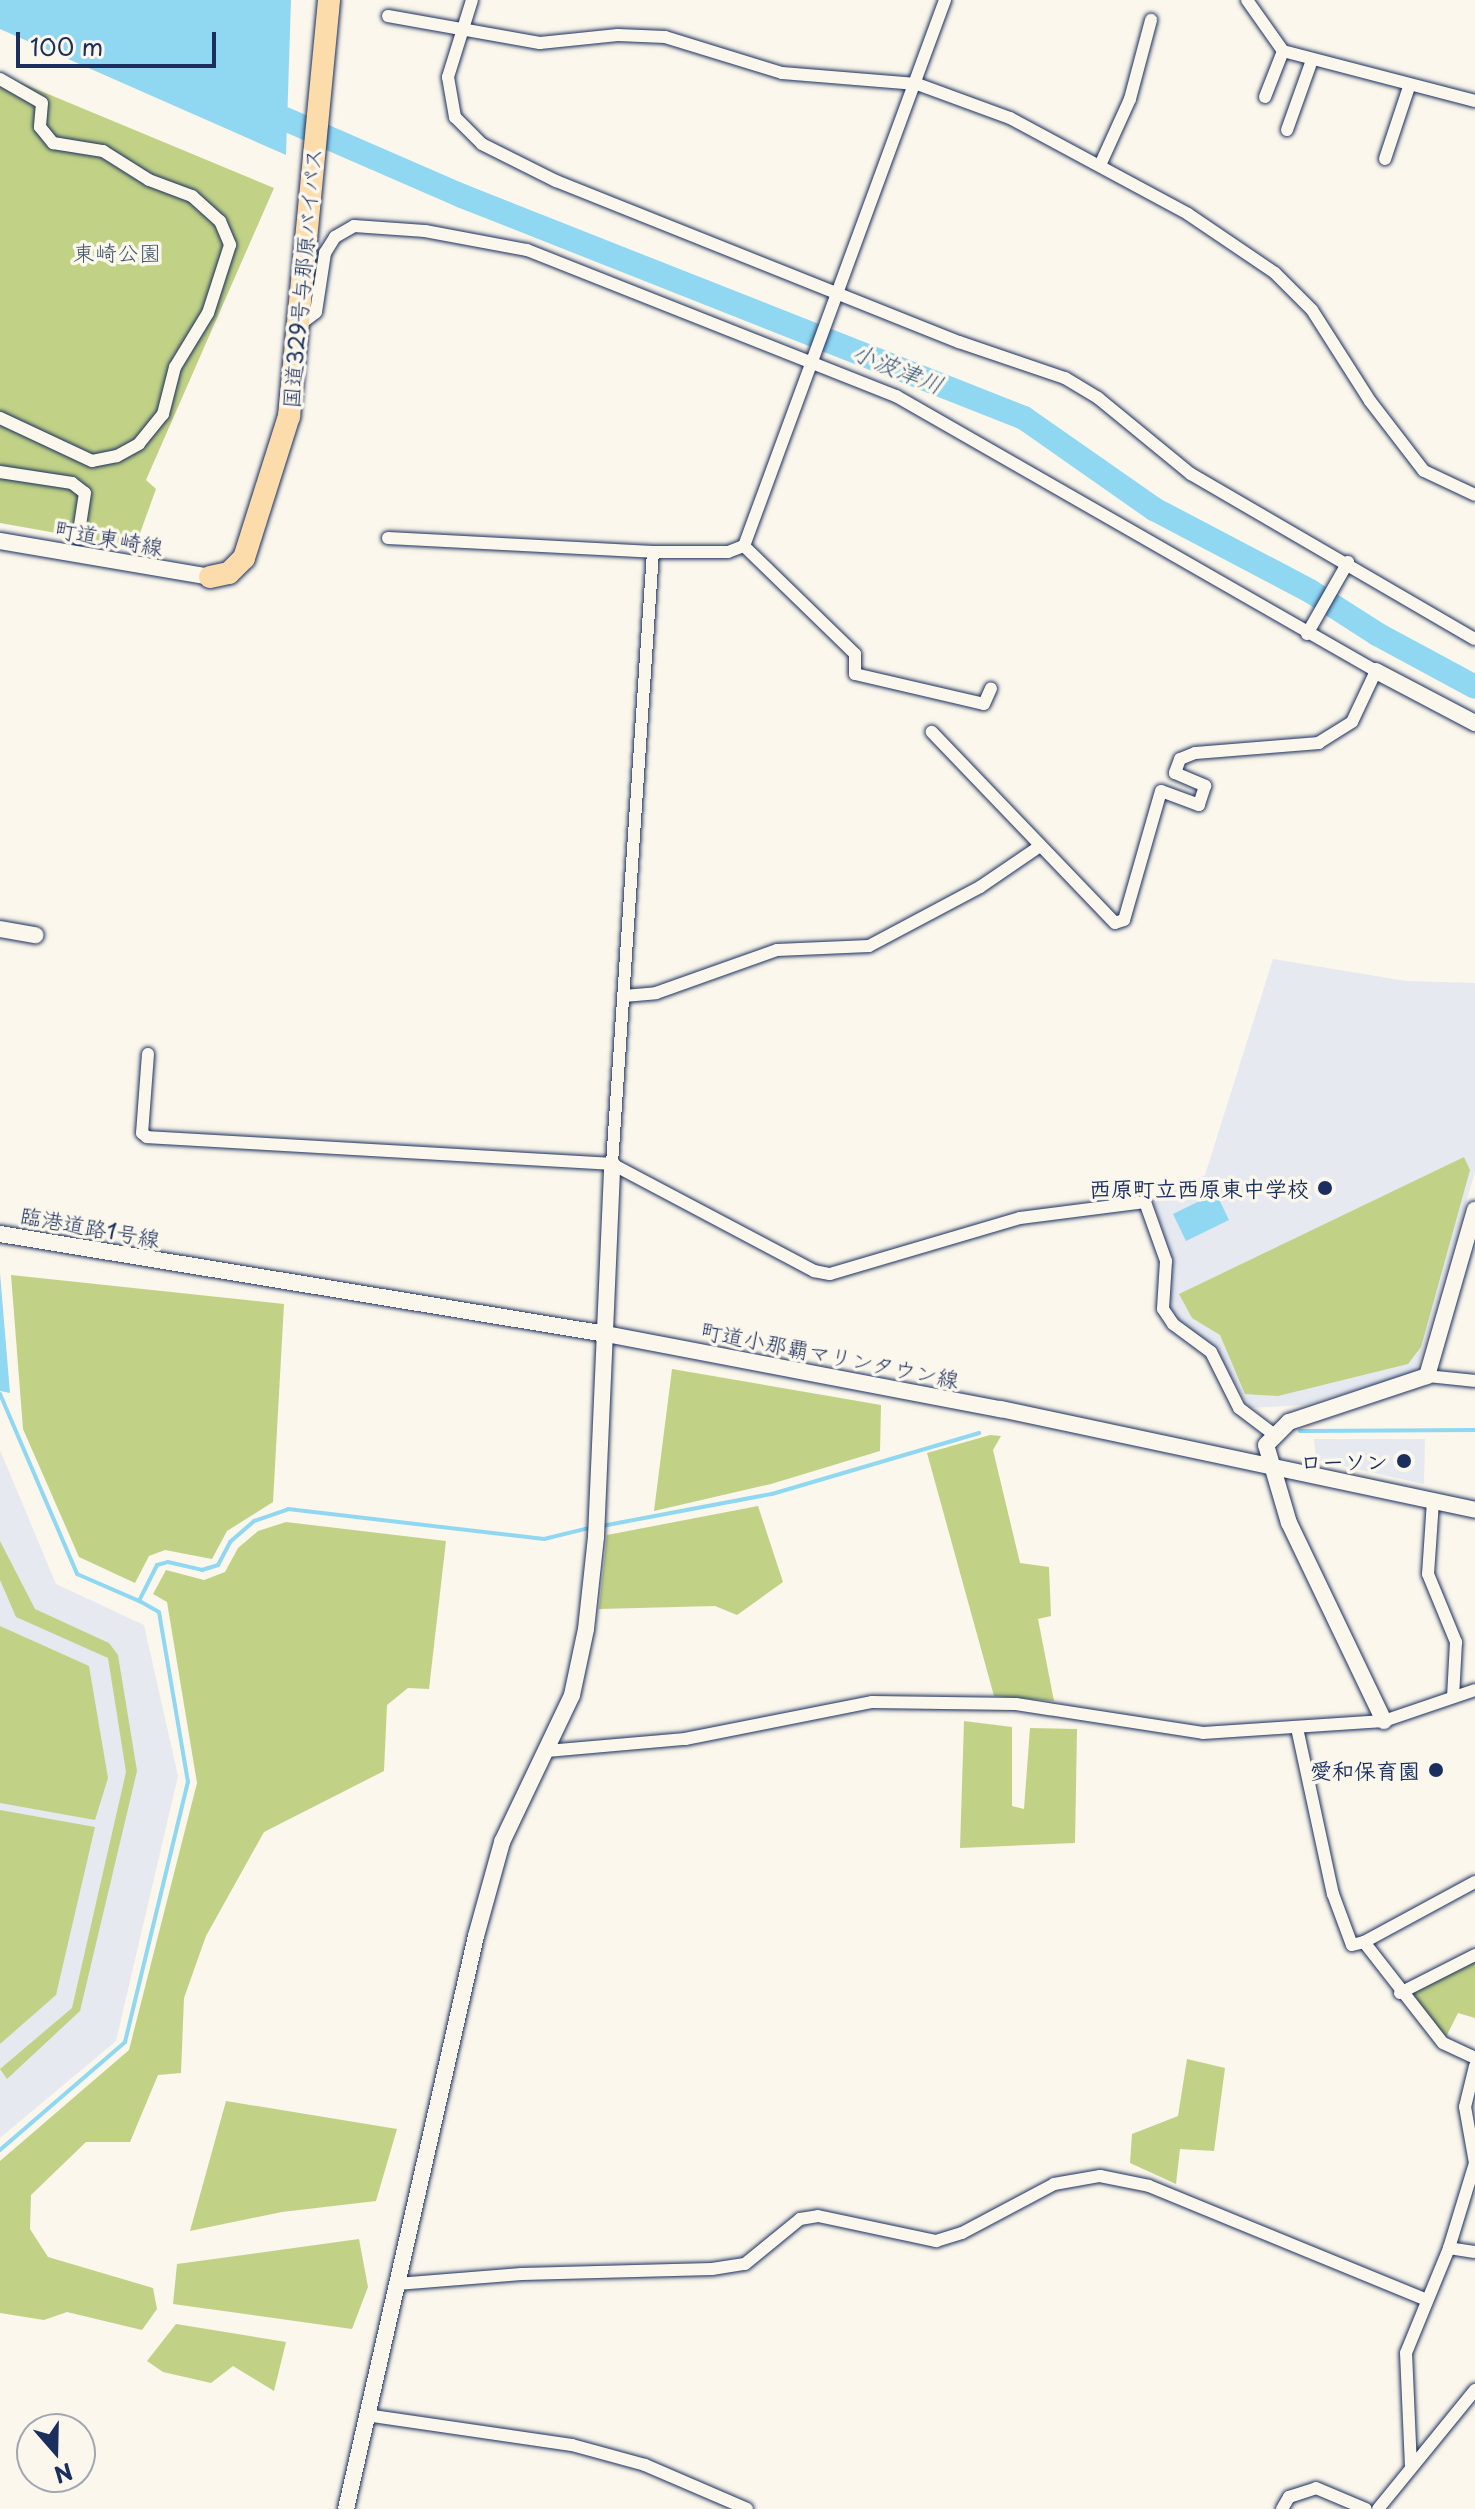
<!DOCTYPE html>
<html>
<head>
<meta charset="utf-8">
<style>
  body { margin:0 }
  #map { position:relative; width:1475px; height:2509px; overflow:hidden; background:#fbf7ec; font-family:"Playpen Sans","Klee One",sans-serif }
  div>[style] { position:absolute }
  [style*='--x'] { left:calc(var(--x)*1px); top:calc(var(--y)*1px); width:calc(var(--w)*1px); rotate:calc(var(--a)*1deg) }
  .built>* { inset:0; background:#e6e9ef }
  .green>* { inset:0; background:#c1d286 }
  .water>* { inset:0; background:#90d7f2 }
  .stream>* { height:4px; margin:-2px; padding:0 2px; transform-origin:2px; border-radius:2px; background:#90d7f2 }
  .river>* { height:24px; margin:-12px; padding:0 12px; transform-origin:12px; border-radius:12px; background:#90d7f2 }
  .roads { filter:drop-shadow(0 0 2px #1b2f5e) drop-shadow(0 0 2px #1b2f5e) }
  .street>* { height:12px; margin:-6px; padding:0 6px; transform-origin:6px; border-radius:6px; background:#fbf7ec }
  .secondary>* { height:16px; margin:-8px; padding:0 8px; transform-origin:8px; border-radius:8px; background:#fbf7ec }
  .highway>* { height:22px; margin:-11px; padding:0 11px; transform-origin:11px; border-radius:11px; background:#fddcac }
  .dots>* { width:22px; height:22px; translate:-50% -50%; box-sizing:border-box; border:4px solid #fbf7ec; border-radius:50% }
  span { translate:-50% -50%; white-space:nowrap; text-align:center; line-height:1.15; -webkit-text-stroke:7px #fbf7ec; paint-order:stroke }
  .park-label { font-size:22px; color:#445868 }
  .street-label { font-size:22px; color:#1b2f5e }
  .poi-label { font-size:22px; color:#1b2f5e; font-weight:700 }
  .right { translate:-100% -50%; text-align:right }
  .water-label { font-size:24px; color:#385983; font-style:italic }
  .north { position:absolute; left:16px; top:2413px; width:80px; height:80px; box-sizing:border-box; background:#fbf7ec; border:2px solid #a1a7b3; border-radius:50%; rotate:160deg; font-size:22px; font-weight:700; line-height:32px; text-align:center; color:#1b2f5e }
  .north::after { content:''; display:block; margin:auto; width:28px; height:36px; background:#1b2f5e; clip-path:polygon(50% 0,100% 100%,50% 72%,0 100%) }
  .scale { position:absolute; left:16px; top:32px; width:200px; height:36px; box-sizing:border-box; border:4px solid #1b2f5e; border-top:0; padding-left:10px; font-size:24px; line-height:28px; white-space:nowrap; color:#1b2f5e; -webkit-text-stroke:6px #fbf7ec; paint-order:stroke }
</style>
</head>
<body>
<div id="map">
  <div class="built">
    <div style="clip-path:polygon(1273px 959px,1406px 981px,1475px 983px,1475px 1172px,1416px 1372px,1305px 1405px,1249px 1408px,1217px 1351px,1175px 1319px,1166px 1301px,1172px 1259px,1153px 1201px,1205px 1175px)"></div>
    <div style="clip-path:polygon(1314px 1439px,1425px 1439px,1424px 1484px,1316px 1460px)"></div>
    <div style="clip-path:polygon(0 1450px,56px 1584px,144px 1625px,178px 1776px,116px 2041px,0 2138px)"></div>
  </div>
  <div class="green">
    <div style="clip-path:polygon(0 74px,274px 188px,146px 480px,156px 489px,135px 547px,0 523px)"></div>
    <div style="clip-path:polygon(1464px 1157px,1470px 1170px,1421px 1347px,1408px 1364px,1278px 1396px,1245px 1394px,1220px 1335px,1192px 1318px,1179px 1294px)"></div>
    <div style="clip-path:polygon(11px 1275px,284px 1304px,273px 1502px,227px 1531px,212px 1559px,165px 1550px,149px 1556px,135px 1583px,79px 1557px,23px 1429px)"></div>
    <div style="clip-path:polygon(672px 1369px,881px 1405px,880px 1451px,771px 1484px,654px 1511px)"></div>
    <div style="clip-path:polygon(990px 1435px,1001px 1436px,993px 1450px,1020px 1563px,1049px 1567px,1051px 1616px,1038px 1619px,1054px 1701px,994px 1696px,927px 1453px)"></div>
    <div style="clip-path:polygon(758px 1506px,783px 1582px,737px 1615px,715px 1606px,599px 1609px,607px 1535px)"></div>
    <div style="clip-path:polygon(286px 1522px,446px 1541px,429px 1689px,408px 1688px,387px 1705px,384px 1771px,264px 1832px,206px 1936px,184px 1998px,181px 2073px,158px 2075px,130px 2142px,86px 2142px,31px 2195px,30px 2229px,48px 2257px,153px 2288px,157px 2309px,142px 2330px,67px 2312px,44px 2320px,0 2313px,0 2161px,129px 2050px,197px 1783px,167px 1602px,153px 1594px,166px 1570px,204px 1580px,225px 1572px,238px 1548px,258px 1531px)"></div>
    <div style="clip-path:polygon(0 1541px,35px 1609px,109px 1643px,118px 1655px,137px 1771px,80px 2011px,7px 2079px,0 2069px,72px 2008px,126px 1772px,108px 1658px,16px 1617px,0 1580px)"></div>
    <div style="clip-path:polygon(0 1626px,89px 1666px,108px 1778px,95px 1820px,0 1803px)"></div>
    <div style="clip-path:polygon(964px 1721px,1012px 1727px,1012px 1806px,1024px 1809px,1030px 1728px,1077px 1729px,1075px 1843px,960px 1848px)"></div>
    <div style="clip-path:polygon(0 1810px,95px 1827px,56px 1995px,0 2044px)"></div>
    <div style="clip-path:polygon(1475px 1959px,1475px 2018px,1458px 2013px,1445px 2039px,1406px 1994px)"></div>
    <div style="clip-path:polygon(1187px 2059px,1225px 2068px,1214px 2151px,1180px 2149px,1176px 2184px,1130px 2163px,1132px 2134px,1178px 2116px)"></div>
    <div style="clip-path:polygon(226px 2101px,397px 2129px,376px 2201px,282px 2212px,190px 2231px)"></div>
    <div style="clip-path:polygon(359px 2239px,368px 2287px,352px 2329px,173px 2304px,177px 2264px)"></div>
    <div style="clip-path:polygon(176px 2324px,286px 2342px,274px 2391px,233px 2366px,211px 2383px,163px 2372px,147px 2361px)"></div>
  </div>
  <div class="water">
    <div style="clip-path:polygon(0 0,291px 0,286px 155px,0 29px)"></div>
    <div style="clip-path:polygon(1216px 1193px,1229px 1220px,1186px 1241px,1173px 1214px)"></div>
    <div style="clip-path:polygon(0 1273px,10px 1393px,0 1391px)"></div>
  </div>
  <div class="stream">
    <div style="--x:0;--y:1394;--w:196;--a:66.8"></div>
    <div style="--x:77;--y:1574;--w:68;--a:23.5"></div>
    <div style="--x:139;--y:1601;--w:40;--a:-63.4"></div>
    <div style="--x:157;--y:1565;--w:11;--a:-15"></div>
    <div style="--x:168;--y:1562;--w:35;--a:13"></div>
    <div style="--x:202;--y:1570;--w:17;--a:-17"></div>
    <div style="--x:218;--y:1565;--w:26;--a:-62"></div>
    <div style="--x:230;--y:1542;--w:32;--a:-41"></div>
    <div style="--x:254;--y:1521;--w:36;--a:-19"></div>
    <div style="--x:288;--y:1509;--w:258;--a:6.7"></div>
    <div style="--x:544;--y:1539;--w:50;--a:-13.8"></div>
    <div style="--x:1300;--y:1431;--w:175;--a:-0.3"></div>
    <div style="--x:602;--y:1526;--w:173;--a:-10.7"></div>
    <div style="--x:772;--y:1494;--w:216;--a:-16.4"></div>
    <div style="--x:0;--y:2150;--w:165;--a:-40.8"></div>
    <div style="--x:125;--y:2042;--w:268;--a:-76.4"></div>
    <div style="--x:188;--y:1782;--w:172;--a:-99.7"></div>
    <div style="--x:159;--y:1612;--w:23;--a:-151"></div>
  </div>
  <div class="river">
    <div style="--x:285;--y:119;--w:193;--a:23.5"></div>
    <div style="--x:462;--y:196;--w:604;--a:21.55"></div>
    <div style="--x:1024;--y:418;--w:159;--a:35"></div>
    <div style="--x:1154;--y:509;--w:176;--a:27.7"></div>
    <div style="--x:1310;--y:591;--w:80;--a:32.7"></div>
    <div style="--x:1377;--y:634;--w:111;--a:28.4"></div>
  </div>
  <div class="roads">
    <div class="street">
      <div style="--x:472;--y:0;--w:81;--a:107.3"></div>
      <div style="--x:448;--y:77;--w:41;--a:80.1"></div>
      <div style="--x:455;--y:117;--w:38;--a:45"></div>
      <div style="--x:482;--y:144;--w:83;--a:26.6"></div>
      <div style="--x:556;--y:181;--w:434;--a:21.8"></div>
      <div style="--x:959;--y:342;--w:112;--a:18.8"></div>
      <div style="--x:1065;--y:378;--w:39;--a:31"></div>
      <div style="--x:1098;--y:398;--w:120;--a:39.3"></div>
      <div style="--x:1191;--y:474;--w:328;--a:30.2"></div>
      <div style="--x:1247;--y:0;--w:62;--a:54.8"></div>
      <div style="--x:1283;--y:51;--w:198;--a:14.6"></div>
      <div style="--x:388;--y:16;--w:154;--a:10.1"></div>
      <div style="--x:540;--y:43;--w:78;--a:-5.9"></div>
      <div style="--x:618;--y:35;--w:47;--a:2.4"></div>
      <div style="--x:665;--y:37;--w:122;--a:17.1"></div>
      <div style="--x:782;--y:73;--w:135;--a:4.7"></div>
      <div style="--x:917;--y:84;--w:99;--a:20.1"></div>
      <div style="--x:1010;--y:118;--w:202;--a:28.3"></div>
      <div style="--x:1188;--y:214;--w:105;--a:34.1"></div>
      <div style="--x:1275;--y:273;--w:52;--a:45"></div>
      <div style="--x:1312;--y:310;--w:108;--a:57.5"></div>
      <div style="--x:1370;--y:401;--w:88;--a:52.4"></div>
      <div style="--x:1424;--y:471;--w:56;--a:25.2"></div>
      <div style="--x:0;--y:79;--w:48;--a:29.7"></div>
      <div style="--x:42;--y:103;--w:24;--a:95"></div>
      <div style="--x:40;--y:127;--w:21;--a:51"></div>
      <div style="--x:53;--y:143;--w:51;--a:9.1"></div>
      <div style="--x:103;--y:151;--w:54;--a:32.2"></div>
      <div style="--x:149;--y:180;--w:46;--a:20.4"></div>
      <div style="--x:192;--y:196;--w:38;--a:42"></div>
      <div style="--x:220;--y:221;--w:26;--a:67"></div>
      <div style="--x:230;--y:245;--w:71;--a:107.9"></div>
      <div style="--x:208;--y:313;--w:63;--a:121.4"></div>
      <div style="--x:175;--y:367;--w:49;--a:104.3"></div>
      <div style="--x:163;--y:414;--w:38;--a:129"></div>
      <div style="--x:139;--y:444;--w:25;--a:151"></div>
      <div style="--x:117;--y:456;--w:25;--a:169"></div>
      <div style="--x:92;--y:461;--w:102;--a:-154.9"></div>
      <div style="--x:1265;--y:97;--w:49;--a:-68.6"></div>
      <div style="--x:1287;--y:130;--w:74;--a:-70.3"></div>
      <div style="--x:1385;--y:159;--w:76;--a:-71.6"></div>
      <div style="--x:1101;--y:163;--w:70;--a:-65.6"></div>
      <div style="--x:1130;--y:99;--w:82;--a:-75.1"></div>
      <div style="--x:299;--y:325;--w:21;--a:-37"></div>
      <div style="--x:316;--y:312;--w:60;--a:-81.3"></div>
      <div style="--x:325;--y:253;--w:19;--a:-58"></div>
      <div style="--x:335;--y:237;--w:22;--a:-30"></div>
      <div style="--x:354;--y:226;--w:71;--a:4"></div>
      <div style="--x:425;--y:231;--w:104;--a:10.6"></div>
      <div style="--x:527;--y:250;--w:397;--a:21.6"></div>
      <div style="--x:896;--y:396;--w:553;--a:29.81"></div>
      <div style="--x:1376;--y:671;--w:56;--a:115.2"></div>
      <div style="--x:1352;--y:722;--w:39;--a:148"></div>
      <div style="--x:1319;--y:743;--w:124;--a:175.4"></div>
      <div style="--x:1195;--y:753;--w:16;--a:158"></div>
      <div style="--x:1180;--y:759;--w:15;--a:110"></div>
      <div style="--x:1175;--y:773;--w:33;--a:23"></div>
      <div style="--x:1205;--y:786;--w:20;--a:108"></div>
      <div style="--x:1199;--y:805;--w:40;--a:-159.8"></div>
      <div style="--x:1161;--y:791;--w:134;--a:106"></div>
      <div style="--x:1124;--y:920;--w:9;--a:162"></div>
      <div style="--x:1115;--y:923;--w:265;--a:-133.8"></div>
      <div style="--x:0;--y:472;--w:73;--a:8.7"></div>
      <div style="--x:72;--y:483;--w:16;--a:38"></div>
      <div style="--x:85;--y:493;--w:46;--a:98.8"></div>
      <div style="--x:388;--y:538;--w:265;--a:3"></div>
      <div style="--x:653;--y:552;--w:75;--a:0"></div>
      <div style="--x:728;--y:552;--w:17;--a:-21"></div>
      <div style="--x:744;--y:546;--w:582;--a:-69.79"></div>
      <div style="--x:744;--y:546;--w:155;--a:44.2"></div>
      <div style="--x:855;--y:654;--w:20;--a:90"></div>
      <div style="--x:855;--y:674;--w:132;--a:13.1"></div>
      <div style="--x:984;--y:704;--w:17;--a:-66"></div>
      <div style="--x:1307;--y:634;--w:83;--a:-60.3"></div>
      <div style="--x:624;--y:996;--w:32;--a:-5"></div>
      <div style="--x:656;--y:993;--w:128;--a:-19.6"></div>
      <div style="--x:777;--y:950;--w:92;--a:-2.5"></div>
      <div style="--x:869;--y:946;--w:126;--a:-28"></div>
      <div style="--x:980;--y:887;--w:73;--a:-34.3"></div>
      <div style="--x:148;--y:1054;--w:79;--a:94.3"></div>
      <div style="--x:142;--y:1133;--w:6;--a:39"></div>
      <div style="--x:147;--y:1137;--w:466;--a:3.3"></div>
      <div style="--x:612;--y:1164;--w:229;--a:27.9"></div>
      <div style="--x:814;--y:1271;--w:16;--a:11"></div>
      <div style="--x:830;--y:1274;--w:198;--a:-16.4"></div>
      <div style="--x:1020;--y:1218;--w:126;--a:-7.3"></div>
      <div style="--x:1145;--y:1202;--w:63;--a:70.4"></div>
      <div style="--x:1166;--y:1261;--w:48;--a:93.6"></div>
      <div style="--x:1163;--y:1309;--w:18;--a:56"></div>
      <div style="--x:1173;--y:1324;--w:47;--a:36.4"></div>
      <div style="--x:1211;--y:1352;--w:63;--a:63.4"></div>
      <div style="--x:1239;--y:1408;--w:41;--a:37.1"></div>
      <div style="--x:612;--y:1164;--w:613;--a:-86.17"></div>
      <div style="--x:1427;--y:1376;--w:48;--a:5.9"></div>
      <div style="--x:1433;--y:1501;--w:73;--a:93.9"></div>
      <div style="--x:1428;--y:1574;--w:74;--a:67.6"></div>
      <div style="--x:1456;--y:1642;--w:55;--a:93.1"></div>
      <div style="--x:1297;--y:1728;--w:170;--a:77.8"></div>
      <div style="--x:1333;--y:1894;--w:54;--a:69.6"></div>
      <div style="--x:1352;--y:1945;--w:12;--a:-14"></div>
      <div style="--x:1364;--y:1942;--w:128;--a:52"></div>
      <div style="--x:1443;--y:2043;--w:35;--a:25"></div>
      <div style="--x:547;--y:1751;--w:139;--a:-5"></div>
      <div style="--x:685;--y:1739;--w:191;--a:-11.2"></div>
      <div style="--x:872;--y:1702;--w:144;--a:0.8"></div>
      <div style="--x:1016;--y:1704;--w:189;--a:8.8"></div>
      <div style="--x:1203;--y:1733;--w:181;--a:-3.8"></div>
      <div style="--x:1384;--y:1721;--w:96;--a:-18.8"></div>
      <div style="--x:1364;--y:1942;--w:126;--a:-28.4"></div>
      <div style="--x:1400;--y:1993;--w:84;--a:-26.9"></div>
      <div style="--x:1449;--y:2248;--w:26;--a:9"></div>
      <div style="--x:397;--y:2284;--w:125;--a:-4.6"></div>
      <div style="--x:522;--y:2274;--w:190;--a:-1.5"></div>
      <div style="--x:712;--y:2269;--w:33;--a:-9"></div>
      <div style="--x:745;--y:2264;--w:71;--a:-39.3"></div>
      <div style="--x:800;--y:2219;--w:18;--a:-9"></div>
      <div style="--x:818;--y:2216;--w:121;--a:12"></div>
      <div style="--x:936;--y:2241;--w:27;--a:-17"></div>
      <div style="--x:962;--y:2233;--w:104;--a:-28"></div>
      <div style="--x:1054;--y:2184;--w:47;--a:-9.9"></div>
      <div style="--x:1100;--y:2176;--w:50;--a:11.5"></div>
      <div style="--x:1149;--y:2186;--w:300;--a:22.3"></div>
      <div style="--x:366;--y:2415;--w:208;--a:8.3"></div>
      <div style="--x:572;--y:2445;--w:76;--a:15.3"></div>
      <div style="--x:645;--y:2465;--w:111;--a:23.3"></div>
      <div style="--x:1411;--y:2467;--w:114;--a:-92.5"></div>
      <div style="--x:1406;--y:2353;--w:113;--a:-67.7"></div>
      <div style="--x:1449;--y:2248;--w:89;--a:-73"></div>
      <div style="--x:1475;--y:2163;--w:57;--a:-100.1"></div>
      <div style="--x:1465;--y:2107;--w:42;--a:-76.3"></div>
      <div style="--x:1282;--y:2509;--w:14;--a:-60"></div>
      <div style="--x:1289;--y:2497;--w:28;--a:-18"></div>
      <div style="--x:1316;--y:2488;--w:54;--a:22.8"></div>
      <div style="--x:1378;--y:2509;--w:154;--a:-50.8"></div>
    </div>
    <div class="secondary">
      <div style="--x:0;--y:541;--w:213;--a:9.7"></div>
      <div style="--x:1376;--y:671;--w:112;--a:27.7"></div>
      <div style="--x:0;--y:929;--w:36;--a:10"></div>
      <div style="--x:0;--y:1234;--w:614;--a:9.37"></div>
      <div style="--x:606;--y:1334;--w:402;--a:10.8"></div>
      <div style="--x:1001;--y:1409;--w:485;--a:12"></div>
      <div style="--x:1384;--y:1721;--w:220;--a:-115.6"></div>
      <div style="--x:1289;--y:1523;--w:81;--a:-106.4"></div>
      <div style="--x:1266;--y:1445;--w:33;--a:-45"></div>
      <div style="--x:1289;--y:1422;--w:145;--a:-18.4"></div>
      <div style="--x:1427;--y:1376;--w:173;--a:-73.9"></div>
      <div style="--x:346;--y:2509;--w:588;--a:-77.22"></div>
      <div style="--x:476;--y:1936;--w:98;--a:-74.5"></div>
      <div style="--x:502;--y:1842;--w:163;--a:-64.5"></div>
      <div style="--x:572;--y:1695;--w:67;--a:-78"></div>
      <div style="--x:586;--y:1629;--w:93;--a:-83.8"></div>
      <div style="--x:596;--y:1537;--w:373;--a:-87.5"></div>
    </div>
    <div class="highway">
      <div style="--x:210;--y:577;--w:19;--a:-12"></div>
      <div style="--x:229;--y:573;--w:21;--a:-45"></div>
      <div style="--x:244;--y:558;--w:149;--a:-72.4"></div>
      <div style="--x:289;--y:416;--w:418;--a:-84.5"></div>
    </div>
  </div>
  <div class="dots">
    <div style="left:1325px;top:1188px;background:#1b2f5e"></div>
    <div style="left:1404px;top:1461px;background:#1b2f5e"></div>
    <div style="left:1436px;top:1770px;background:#1b2f5e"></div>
  </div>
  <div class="park-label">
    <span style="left:117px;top:252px">東崎公園</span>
  </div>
  <div class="street-label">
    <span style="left:301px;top:278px;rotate:-85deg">国道329号与那原バイパス</span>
    <span style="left:109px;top:537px;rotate:10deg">町道東崎線</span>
    <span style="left:90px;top:1226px;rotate:10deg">臨港道路1号線</span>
    <span style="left:830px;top:1354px;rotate:11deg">町道小那覇マリンタウン線</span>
  </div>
  <div class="poi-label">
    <span class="right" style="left:1309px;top:1188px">西原町立西原東中学校</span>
    <span class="right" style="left:1388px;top:1461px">ローソン</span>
    <span class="right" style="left:1420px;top:1770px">愛和保育園</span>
  </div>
  <div class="water-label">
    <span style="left:898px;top:368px;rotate:22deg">小波津川</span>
  </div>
  <div class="north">N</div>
  <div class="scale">100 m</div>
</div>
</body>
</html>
